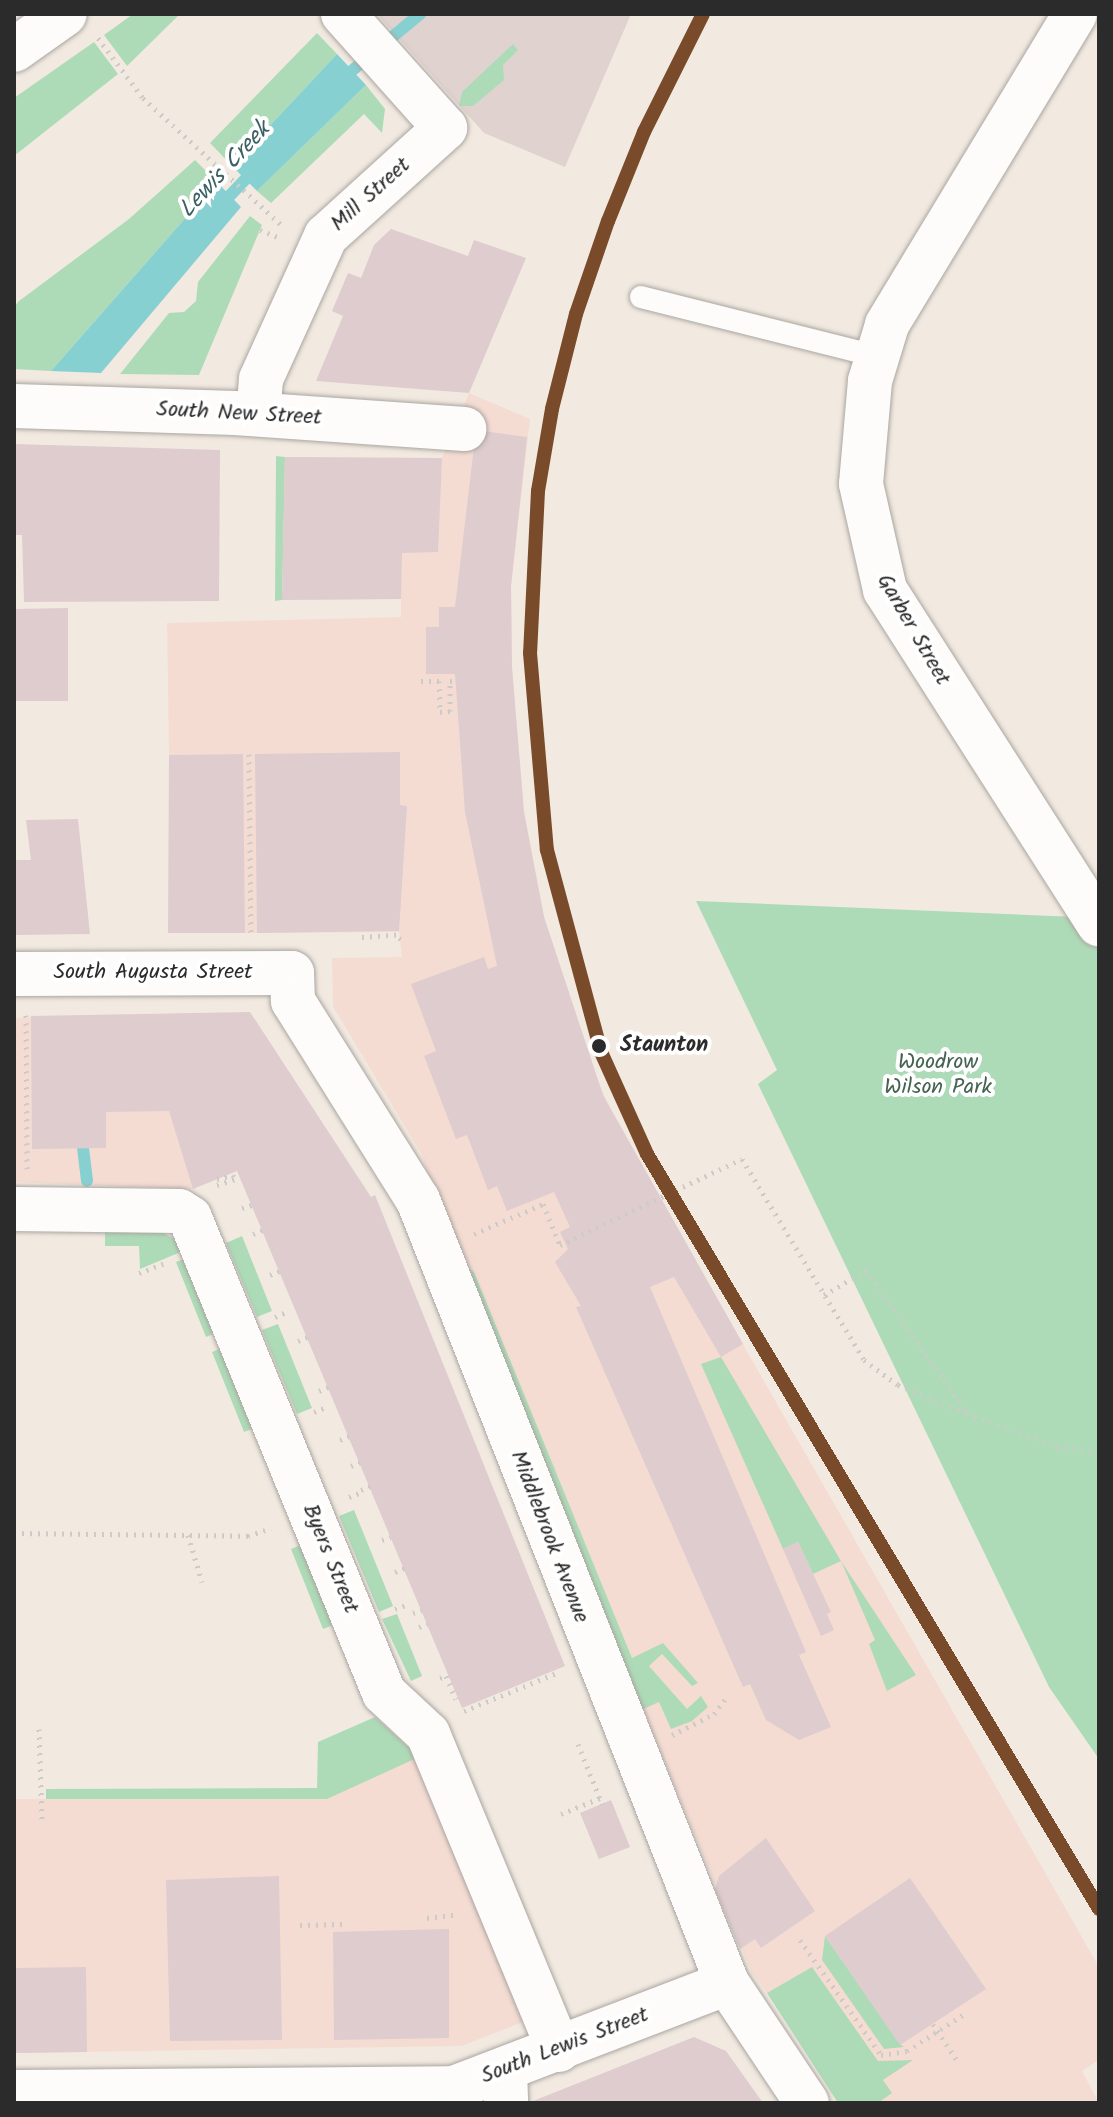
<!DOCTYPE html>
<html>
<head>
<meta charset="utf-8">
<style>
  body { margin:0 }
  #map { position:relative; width:1113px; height:2117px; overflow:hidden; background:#f2eae1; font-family:Kalam,sans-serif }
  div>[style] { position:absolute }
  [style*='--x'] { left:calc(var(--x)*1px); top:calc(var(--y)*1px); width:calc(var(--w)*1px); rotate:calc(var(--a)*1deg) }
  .built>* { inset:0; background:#f5dcd3 }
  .industrial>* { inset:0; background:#e0d2cf }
  .green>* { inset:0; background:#aedbb7 }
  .water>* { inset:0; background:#86d0d2 }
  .stream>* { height:12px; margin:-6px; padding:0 6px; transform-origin:6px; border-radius:6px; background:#86d0d2 }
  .building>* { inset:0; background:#deccce }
  .path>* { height:5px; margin-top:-2.5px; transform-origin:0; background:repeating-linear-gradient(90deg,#cdcbc8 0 2px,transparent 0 8px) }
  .roads { filter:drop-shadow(0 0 2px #aaa6a1) drop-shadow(0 0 2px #aaa6a1) }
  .lane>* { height:22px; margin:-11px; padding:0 11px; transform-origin:11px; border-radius:11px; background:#fdfcfa }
  .street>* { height:44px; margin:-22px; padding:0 22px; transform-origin:22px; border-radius:22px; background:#fdfcfa }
  .secondary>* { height:44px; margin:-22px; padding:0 22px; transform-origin:22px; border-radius:22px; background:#fdfcfa }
  .primary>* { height:44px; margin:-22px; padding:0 22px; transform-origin:22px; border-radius:22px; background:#fdfcfa }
  .rail-1>* { height:14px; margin:-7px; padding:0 7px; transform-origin:7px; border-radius:7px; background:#7a4b2a }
  .dots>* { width:22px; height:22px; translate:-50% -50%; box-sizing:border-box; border:4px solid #fff; border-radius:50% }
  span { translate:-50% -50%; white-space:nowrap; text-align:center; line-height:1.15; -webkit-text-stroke:8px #fff; paint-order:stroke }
  .street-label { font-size:22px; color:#2b2b2b }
  .stop-label { font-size:22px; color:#2b2b2b; font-weight:700 }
  .left { translate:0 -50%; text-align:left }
  .park-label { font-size:22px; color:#456450 }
  .water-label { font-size:24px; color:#3b6163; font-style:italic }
  .frame { position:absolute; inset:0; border:16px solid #2b2b2b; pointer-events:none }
</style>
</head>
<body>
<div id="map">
  <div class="built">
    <div style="clip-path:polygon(469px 393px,530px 419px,511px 586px,512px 668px,524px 812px,544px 917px,592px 1068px,616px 1122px,1099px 1967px,1099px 2060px,1082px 2071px,1099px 2103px,852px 2103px,752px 1973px,459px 1262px,421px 1153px,333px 1007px,332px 958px,402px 957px,399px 932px,245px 933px,242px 754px,169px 755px,167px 623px,401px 617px,401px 599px,282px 600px,285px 457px,442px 458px)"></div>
    <div style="clip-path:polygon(106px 1015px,174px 1118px,193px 1189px,14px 1182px,14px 1018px)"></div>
    <div style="clip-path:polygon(419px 1757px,528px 2020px,462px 2046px,14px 2053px,14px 1799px,303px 1798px)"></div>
  </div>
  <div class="industrial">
    <div style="clip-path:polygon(377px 14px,631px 14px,565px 167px,484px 133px)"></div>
  </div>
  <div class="green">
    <div style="clip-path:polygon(133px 14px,180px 14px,127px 66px,104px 35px)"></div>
    <div style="clip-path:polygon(317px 33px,337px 54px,232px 166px,210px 143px)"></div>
    <div style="clip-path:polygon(94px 42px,118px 74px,14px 156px,14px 98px)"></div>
    <div style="clip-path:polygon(513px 44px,518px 50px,503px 65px,504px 80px,473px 106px,459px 106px,462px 92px)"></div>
    <div style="clip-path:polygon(366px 85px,385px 109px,382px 133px,364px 114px,271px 203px,257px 191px)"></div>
    <div style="clip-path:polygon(195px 160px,217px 182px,51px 371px,14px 369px,14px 307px,19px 301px,129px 219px)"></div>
    <div style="clip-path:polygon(250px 216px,262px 225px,199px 375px,120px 374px,169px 313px,184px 312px,196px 301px,198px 282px)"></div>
    <div style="clip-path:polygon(276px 456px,285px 457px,282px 600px,275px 601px)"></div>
    <div style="clip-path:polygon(696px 901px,1078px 917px,1099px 923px,1099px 1759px,1049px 1687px,758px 1084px,777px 1070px)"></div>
    <div style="clip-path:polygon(105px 1231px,161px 1232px,175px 1239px,183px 1251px,140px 1269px,139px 1246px,105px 1246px)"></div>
    <div style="clip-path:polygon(242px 1236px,272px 1311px,257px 1317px,226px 1243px)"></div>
    <div style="clip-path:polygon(187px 1258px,216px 1333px,206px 1337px,176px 1262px)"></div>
    <div style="clip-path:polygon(459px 1262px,474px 1272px,632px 1658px,663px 1643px,698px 1683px,692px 1686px,662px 1654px,649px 1666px,687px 1709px,701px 1696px,708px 1707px,692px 1721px,671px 1729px,659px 1702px,641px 1710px)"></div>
    <div style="clip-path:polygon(278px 1324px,312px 1408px,297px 1414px,262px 1330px)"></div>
    <div style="clip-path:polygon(222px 1348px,254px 1428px,244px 1432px,212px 1352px)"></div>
    <div style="clip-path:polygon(721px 1357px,841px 1561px,916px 1675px,887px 1691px,869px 1644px,875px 1640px,841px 1561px,813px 1574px,798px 1542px,783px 1549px,701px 1364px)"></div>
    <div style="clip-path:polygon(354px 1510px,393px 1606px,379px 1612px,339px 1516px)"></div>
    <div style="clip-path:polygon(301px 1545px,333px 1625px,323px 1629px,291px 1549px)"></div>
    <div style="clip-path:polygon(397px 1614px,422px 1676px,411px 1681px,382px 1619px)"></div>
    <div style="clip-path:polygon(375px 1717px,419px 1757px,327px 1799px,46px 1799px,46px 1789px,317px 1788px,318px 1742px)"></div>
    <div style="clip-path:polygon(825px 1936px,900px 2044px,904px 2047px,884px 2049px,822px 1960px)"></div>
    <div style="clip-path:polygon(812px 1967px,878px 2061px,913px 2060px,883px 2080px,892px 2093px,878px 2103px,838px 2103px,767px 1993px)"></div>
  </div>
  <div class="water">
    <div style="clip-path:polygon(337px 54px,366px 85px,257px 191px,232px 166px)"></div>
    <div style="clip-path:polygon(217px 182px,241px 207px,101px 373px,51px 371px)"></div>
  </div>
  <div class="stream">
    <div style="--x:342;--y:79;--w:102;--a:-39.8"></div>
    <div style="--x:220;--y:206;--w:54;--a:-46.5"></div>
    <div style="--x:83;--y:1148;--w:33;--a:83"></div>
  </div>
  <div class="building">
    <div style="clip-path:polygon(391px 229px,468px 256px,474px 240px,526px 258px,469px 393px,316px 381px,343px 316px,332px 311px,348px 273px,361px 278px,374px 245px)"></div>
    <div style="clip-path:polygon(476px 430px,527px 437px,511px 586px,512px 668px,524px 812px,544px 917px,603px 1095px,743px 1344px,721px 1357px,674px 1277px,650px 1287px,806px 1652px,799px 1655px,831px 1727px,799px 1740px,766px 1720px,750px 1684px,743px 1687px,576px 1307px,581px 1306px,555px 1262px,568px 1249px,560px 1232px,570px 1227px,554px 1192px,507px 1211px,497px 1186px,488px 1190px,467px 1135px,456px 1139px,424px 1056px,436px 1051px,411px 984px,484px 957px,488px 969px,497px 966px,465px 812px,455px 674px,426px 674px,426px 627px,439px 627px,439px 607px,455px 607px)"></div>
    <div style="clip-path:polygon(14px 444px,220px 450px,219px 601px,24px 602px,22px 535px,14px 535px)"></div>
    <div style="clip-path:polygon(285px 457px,442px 458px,438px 552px,402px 553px,401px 599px,282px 600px)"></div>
    <div style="clip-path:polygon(68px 608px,68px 701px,14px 701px,14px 609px)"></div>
    <div style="clip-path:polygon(400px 752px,400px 805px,407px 806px,399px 931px,257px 933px,255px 754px)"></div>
    <div style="clip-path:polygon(243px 754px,245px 933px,168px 933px,169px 755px)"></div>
    <div style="clip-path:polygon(78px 819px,90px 934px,14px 935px,14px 860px,31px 860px,26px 820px)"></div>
    <div style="clip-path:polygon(250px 1012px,371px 1197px,375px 1195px,565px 1666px,462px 1708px,237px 1171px,193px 1189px,169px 1111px,106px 1112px,106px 1148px,32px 1149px,31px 1016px)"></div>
    <div style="clip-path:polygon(798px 1542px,831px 1612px,827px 1614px,834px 1630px,821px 1636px,783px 1549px)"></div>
    <div style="clip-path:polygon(611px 1800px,630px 1847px,599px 1859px,580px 1813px)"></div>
    <div style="clip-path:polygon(766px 1838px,815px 1911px,761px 1948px,755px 1939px,740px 1949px,715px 1889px,719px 1876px)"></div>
    <div style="clip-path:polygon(279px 1876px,282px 2040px,170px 2041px,166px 1880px)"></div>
    <div style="clip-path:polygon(910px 1878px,986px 1989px,900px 2045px,825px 1936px)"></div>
    <div style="clip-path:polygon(449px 1929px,449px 2038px,334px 2040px,333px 1932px)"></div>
    <div style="clip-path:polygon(86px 1967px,87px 2052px,15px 2053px,14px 1968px)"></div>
    <div style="clip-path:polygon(694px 2037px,726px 2051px,763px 2103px,528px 2103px)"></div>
  </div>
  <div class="path">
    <div style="--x:98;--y:38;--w:75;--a:53.1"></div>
    <div style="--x:143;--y:98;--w:191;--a:42.5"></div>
    <div style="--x:260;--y:230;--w:19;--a:21"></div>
    <div style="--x:421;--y:681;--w:18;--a:0"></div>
    <div style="--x:439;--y:681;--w:31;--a:88"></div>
    <div style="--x:440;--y:712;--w:10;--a:-6"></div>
    <div style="--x:450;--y:711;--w:30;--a:-90"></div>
    <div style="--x:450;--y:681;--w:5;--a:0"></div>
    <div style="--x:249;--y:754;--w:180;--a:89.4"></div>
    <div style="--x:362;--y:937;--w:39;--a:-4"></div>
    <div style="--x:399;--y:938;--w:4;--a:34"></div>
    <div style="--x:26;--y:1015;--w:154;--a:89.6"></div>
    <div style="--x:217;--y:1179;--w:16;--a:-14"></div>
    <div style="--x:233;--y:1175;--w:4;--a:63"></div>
    <div style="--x:217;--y:1185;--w:19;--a:-18"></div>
    <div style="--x:242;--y:1208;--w:10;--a:-17"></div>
    <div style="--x:253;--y:1234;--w:10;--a:-24"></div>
    <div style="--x:474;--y:1234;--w:75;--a:-23.5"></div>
    <div style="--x:543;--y:1204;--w:44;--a:67.5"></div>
    <div style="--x:560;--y:1245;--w:201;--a:-25.3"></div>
    <div style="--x:742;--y:1159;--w:235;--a:58.7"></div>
    <div style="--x:864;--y:1360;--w:42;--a:36.3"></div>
    <div style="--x:898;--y:1385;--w:75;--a:22.8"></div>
    <div style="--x:967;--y:1414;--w:96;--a:19.6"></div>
    <div style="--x:1057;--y:1446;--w:42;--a:8.1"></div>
    <div style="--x:139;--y:1273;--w:28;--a:-21"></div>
    <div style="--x:270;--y:1275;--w:10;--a:-24"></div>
    <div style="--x:824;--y:1295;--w:49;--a:-30.8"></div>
    <div style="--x:866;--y:1270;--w:175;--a:54.8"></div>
    <div style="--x:275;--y:1317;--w:12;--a:-24"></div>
    <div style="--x:298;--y:1341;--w:10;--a:-24"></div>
    <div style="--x:319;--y:1391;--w:10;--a:-24"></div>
    <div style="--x:314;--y:1412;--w:13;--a:-23"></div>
    <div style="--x:340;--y:1440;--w:10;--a:-24"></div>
    <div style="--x:351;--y:1466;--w:10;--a:-24"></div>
    <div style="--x:361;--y:1490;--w:10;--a:-24"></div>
    <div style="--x:349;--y:1497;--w:14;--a:-21"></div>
    <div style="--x:14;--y:1533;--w:234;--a:0.7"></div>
    <div style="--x:248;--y:1536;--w:24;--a:-19"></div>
    <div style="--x:188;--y:1535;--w:49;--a:73.4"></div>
    <div style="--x:382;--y:1540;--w:9;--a:-18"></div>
    <div style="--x:395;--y:1572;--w:10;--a:-24"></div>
    <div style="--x:395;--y:1609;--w:15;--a:-20"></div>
    <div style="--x:413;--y:1613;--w:9;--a:-18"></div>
    <div style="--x:419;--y:1627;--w:9;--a:-21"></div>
    <div style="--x:440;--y:1678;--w:6;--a:-18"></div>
    <div style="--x:446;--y:1676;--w:25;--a:67"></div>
    <div style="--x:464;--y:1711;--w:103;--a:-22.3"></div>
    <div style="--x:39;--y:1729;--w:91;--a:88.1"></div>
    <div style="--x:672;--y:1735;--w:47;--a:-26.6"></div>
    <div style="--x:714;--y:1714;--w:20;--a:-53"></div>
    <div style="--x:578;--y:1744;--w:65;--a:68.2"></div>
    <div style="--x:561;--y:1814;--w:42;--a:-22.3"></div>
    <div style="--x:427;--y:1918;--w:31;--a:-7"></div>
    <div style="--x:300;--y:1925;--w:43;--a:-1.3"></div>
    <div style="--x:800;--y:1940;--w:141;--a:54.8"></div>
    <div style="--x:881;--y:2055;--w:26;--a:-9"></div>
    <div style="--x:907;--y:2051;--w:70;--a:-32.8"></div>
    <div style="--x:933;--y:2024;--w:42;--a:56.7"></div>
  </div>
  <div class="roads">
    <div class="lane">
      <div style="--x:641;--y:297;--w:242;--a:14.1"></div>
    </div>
    <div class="street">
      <div style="--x:1075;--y:14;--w:363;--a:121.2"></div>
      <div style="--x:887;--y:325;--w:59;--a:106.9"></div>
      <div style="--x:870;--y:381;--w:103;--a:95"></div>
      <div style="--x:861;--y:484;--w:109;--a:77.2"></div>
      <div style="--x:885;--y:590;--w:397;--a:57.4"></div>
      <div style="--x:14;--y:406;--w:221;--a:1.8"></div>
      <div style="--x:235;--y:413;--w:230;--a:4"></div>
      <div style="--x:258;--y:414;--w:35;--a:-85"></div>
      <div style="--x:261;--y:379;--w:157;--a:-65.6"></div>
      <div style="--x:326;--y:236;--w:161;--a:-42.2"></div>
      <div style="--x:445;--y:128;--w:153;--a:-131.8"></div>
      <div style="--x:14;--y:1209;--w:165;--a:0.7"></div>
      <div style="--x:179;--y:1211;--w:13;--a:32"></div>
      <div style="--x:190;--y:1218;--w:513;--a:67.78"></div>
      <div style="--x:384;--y:1693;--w:60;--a:43"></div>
      <div style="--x:428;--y:1734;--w:342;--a:67.5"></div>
      <div style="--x:505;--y:2070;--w:33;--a:88"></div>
    </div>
    <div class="secondary">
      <div style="--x:14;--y:974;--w:278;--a:-0.2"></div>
      <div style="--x:292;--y:973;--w:28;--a:88"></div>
      <div style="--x:293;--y:1001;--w:235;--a:57.9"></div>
      <div style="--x:418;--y:1200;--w:842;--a:68.46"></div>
      <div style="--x:727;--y:1983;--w:144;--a:56.3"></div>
      <div style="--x:14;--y:2092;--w:440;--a:-0.5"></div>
      <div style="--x:454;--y:2088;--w:292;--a:-21"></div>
    </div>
    <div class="primary">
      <div style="--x:14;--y:50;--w:62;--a:-35.2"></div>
    </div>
  </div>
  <div class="rail-1">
    <div style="--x:703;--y:14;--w:132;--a:116.6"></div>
    <div style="--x:644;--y:132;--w:96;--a:112"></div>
    <div style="--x:608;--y:221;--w:98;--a:109"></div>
    <div style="--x:576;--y:314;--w:98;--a:104.2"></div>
    <div style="--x:552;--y:409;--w:83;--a:99.7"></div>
    <div style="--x:538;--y:491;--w:162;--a:92.8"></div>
    <div style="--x:530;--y:653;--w:198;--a:85.1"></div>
    <div style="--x:547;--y:850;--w:209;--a:75"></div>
    <div style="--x:601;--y:1052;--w:112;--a:65.7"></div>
    <div style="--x:647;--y:1154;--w:880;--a:59.09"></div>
  </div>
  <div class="dots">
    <div style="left:599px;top:1046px;background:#2b2b2b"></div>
  </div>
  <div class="street-label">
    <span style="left:371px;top:195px;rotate:-42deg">Mill Street</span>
    <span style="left:239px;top:414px;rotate:3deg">South New Street</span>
    <span style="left:913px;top:630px;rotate:60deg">Garber Street</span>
    <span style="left:153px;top:973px">South Augusta Street</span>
    <span style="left:549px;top:1537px;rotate:69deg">Middlebrook Avenue</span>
    <span style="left:330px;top:1559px;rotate:68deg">Byers Street</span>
    <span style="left:565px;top:2046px;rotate:-21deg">South Lewis Street</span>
  </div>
  <div class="stop-label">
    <span class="left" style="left:620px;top:1046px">Staunton</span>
  </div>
  <div class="park-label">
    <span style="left:938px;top:1075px">Woodrow<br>Wilson Park</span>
  </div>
  <div class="water-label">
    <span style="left:225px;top:170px;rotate:-47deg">Lewis Creek</span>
  </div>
  <div class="frame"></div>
</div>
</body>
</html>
